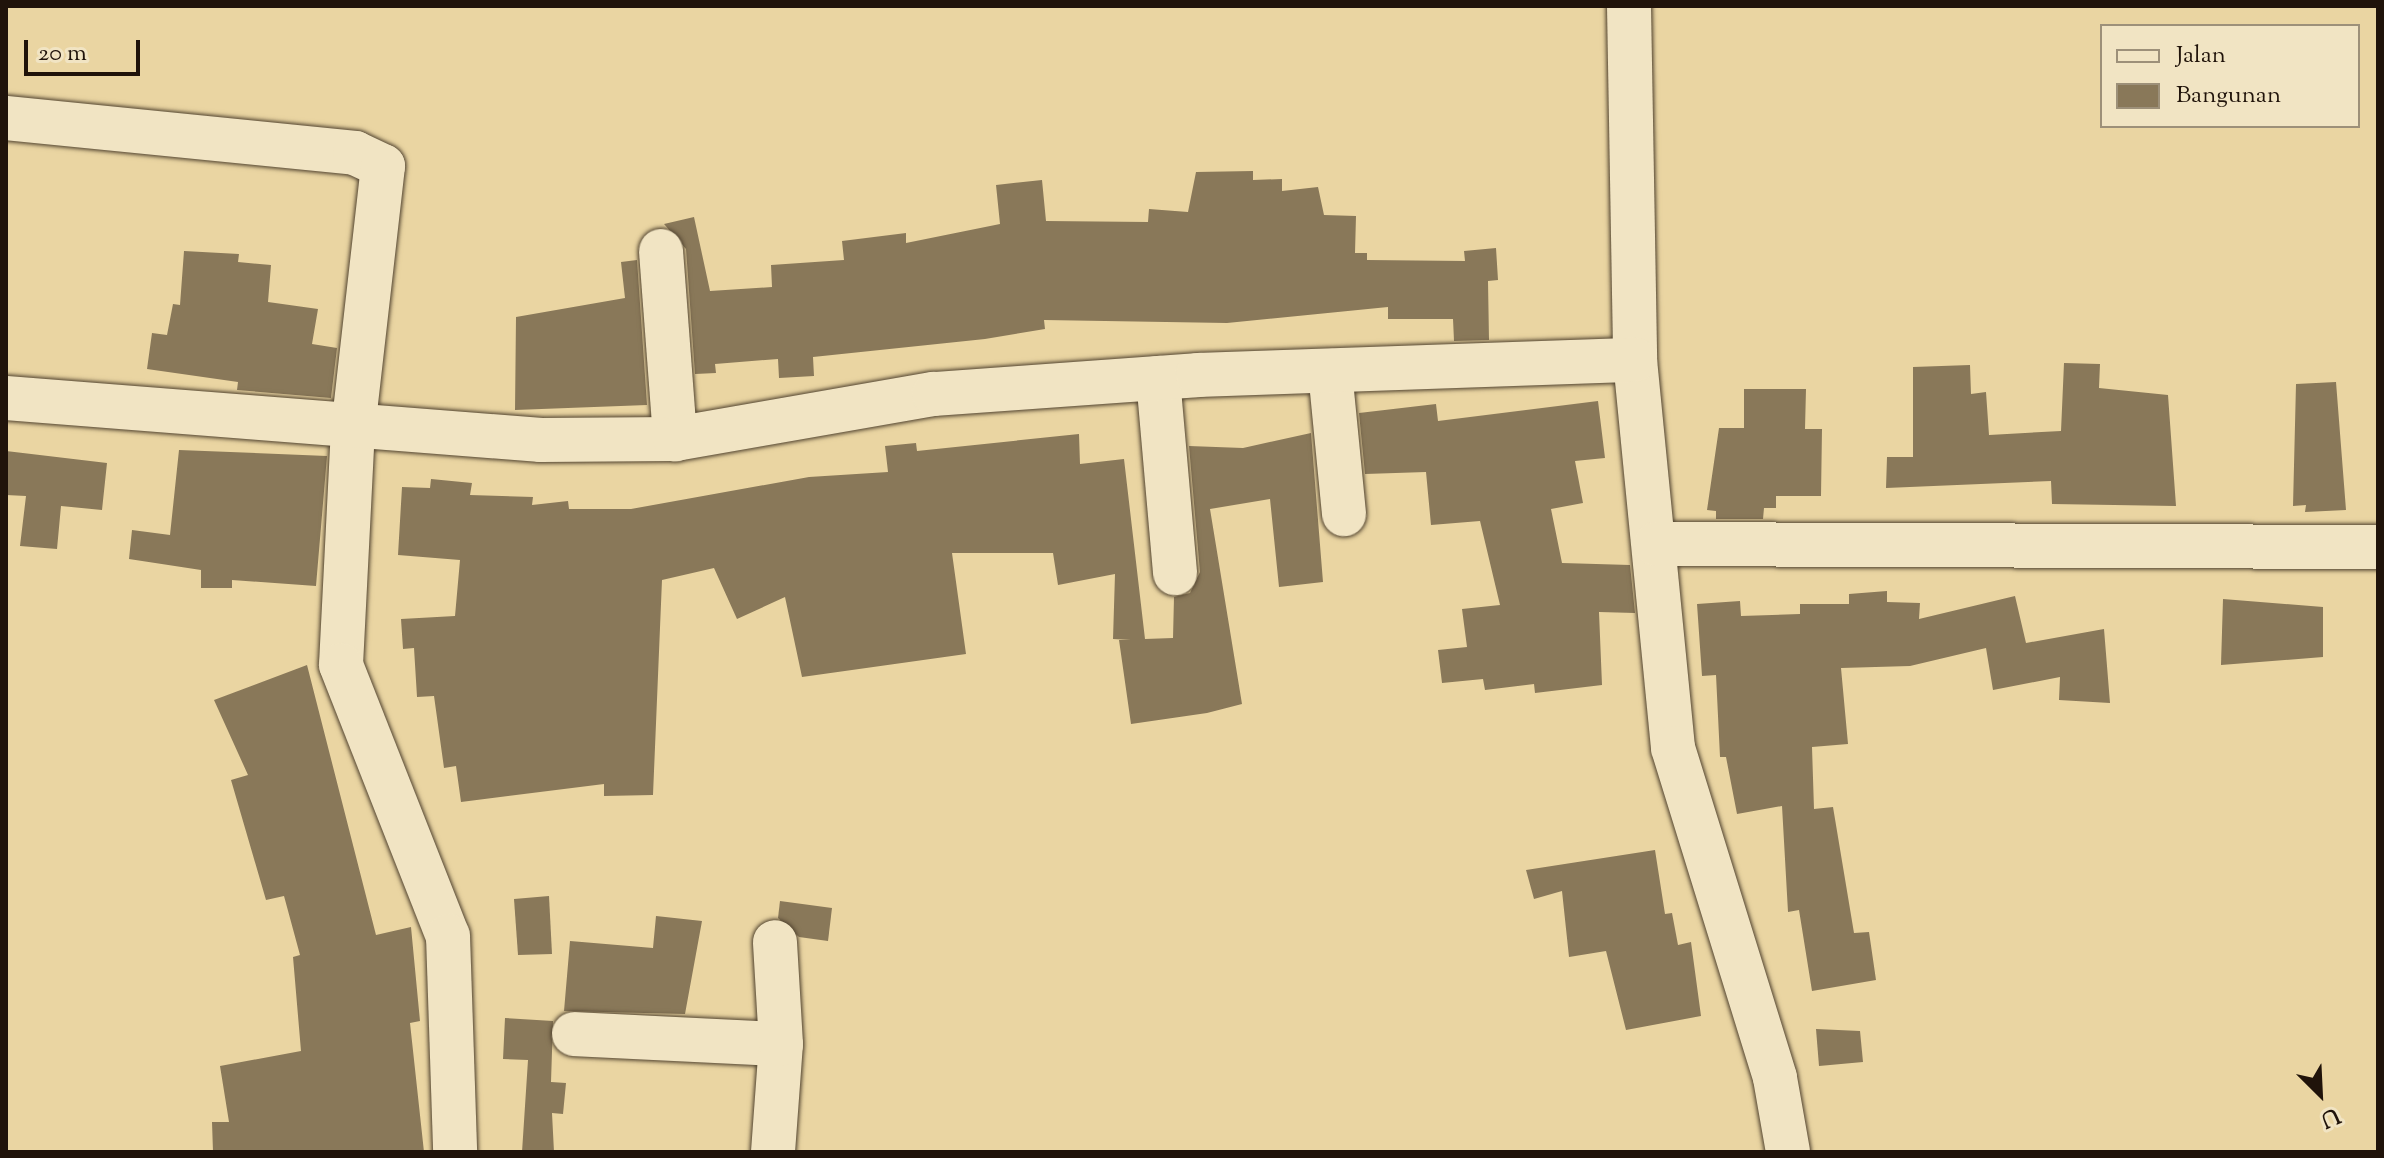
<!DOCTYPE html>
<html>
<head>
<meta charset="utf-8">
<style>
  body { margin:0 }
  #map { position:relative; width:2384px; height:1158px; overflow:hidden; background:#ead5a2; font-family:"Sorts Mill Goudy",serif }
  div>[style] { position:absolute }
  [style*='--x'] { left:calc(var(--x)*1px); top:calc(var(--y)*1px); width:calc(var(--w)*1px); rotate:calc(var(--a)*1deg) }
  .building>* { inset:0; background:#897859 }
  .roads { filter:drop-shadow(0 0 2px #524430) drop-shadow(0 0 2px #524430) }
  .street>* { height:44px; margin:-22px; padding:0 22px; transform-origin:22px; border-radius:22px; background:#f1e4c3 }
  span { translate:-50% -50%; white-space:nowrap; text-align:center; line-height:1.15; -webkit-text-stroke:8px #f1e4c3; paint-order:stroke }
  .frame { position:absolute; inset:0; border:8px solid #20130a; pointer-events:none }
  .legend { position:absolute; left:2100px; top:24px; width:260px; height:104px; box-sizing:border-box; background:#f1e4c3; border:2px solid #9d9079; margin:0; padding:10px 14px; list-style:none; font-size:24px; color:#20130a }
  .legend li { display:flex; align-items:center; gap:16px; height:40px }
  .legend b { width:40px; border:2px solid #9d9079 }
  .north { position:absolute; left:2280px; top:1054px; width:80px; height:80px; -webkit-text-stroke:6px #f1e4c3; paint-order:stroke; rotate:156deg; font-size:22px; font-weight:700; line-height:32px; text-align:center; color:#20130a }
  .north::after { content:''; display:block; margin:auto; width:28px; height:36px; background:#20130a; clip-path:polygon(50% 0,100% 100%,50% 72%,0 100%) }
  .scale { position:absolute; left:24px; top:40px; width:116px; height:36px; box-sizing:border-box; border:4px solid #20130a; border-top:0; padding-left:10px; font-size:24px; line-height:28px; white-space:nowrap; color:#20130a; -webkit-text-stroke:6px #f1e4c3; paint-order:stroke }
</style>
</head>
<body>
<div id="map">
  <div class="building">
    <div style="clip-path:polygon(1253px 171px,1253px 180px,1282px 179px,1282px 191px,1318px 187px,1324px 215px,1356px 216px,1355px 253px,1367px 253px,1367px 260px,1465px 261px,1464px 251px,1496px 248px,1498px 280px,1488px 281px,1489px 340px,1454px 341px,1453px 319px,1388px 319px,1388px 307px,1227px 323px,1044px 320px,1045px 329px,985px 339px,813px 357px,814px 376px,779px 378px,778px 359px,715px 364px,716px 373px,695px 374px,686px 249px,664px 224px,694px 217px,710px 291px,772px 287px,771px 265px,844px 260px,842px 241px,906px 233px,906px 243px,1000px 224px,996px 185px,1042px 180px,1046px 221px,1148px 222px,1149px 209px,1188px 212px,1196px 172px)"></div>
    <div style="clip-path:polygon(184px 251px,239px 254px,238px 262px,271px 265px,268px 302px,318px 309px,312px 344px,337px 348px,331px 398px,237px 390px,238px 382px,147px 369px,152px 333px,167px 335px,173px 304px,180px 305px)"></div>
    <div style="clip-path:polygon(637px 260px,647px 405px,515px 410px,516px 317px,625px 298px,621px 262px)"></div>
    <div style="clip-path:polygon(2064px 363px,2100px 364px,2099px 388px,2168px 395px,2176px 506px,2052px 504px,2051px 481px,1886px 488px,1887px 457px,1913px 457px,1913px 367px,1970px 365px,1971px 394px,1986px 392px,1989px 435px,2061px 431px)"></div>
    <div style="clip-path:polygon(2336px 382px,2346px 510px,2305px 512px,2306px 505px,2293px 506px,2296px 384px)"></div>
    <div style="clip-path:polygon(1744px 389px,1806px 389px,1805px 429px,1822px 429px,1821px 496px,1776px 496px,1776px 508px,1764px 508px,1763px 519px,1716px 519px,1716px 511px,1707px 510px,1719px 428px,1744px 428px)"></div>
    <div style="clip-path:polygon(1598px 401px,1605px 458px,1575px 461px,1583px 503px,1551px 509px,1562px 563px,1630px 565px,1635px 613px,1599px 612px,1602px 685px,1535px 693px,1534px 684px,1485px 690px,1483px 679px,1442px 683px,1438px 650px,1467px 647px,1462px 609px,1500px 605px,1480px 521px,1431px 525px,1426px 472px,1365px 474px,1359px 413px,1436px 404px,1438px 421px)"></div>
    <div style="clip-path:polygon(1311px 433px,1323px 582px,1279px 587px,1270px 499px,1210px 509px,1242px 704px,1207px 713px,1131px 724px,1119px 640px,1131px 640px,1113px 639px,1115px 574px,1058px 585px,1053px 553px,952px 553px,966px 654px,802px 677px,785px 597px,737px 619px,714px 568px,662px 580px,653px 795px,604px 796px,604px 784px,461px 802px,456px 766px,444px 768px,434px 696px,417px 697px,414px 648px,403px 649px,401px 619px,455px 616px,460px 560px,398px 555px,402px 487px,430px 488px,431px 479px,472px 483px,470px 495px,533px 497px,532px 505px,568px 501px,569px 509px,631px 509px,809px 477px,888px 472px,885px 446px,916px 443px,917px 451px,1079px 434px,1080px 464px,1124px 459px,1145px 639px,1173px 638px,1174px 597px,1190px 593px,1200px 572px,1189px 446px,1243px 448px)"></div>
    <div style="clip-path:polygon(179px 450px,327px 456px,316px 586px,232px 580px,232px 588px,201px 588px,201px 570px,129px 559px,132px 530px,170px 535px)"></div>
    <div style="clip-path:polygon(6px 451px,107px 463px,102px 510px,61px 506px,57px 549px,20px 546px,26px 496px,6px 495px)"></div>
    <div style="clip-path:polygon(1887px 591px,1887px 602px,1920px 603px,1919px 619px,2015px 596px,2026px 643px,2104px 629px,2110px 703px,2059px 700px,2060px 677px,1993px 690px,1986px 648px,1910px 666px,1841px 668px,1848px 744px,1812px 747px,1814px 809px,1833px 807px,1854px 933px,1869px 932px,1876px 980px,1812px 991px,1799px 910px,1788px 912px,1782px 806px,1737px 814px,1726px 757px,1720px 757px,1716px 675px,1702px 676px,1697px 604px,1740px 601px,1741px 616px,1800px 614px,1800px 604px,1849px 604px,1849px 594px)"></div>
    <div style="clip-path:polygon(2223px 599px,2323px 607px,2323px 657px,2221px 665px)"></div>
    <div style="clip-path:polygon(307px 665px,376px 935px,411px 927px,420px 1021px,410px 1023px,424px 1152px,213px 1152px,212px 1122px,229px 1122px,220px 1066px,301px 1051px,293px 957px,300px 955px,284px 896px,266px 900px,231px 780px,248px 775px,214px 700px)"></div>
    <div style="clip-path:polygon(1655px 850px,1665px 914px,1672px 913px,1678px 945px,1691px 942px,1701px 1016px,1626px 1030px,1606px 951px,1569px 957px,1562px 891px,1534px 899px,1526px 870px)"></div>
    <div style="clip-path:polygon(549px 896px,552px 954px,518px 955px,514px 899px)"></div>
    <div style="clip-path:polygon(780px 901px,832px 908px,828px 941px,799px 937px,778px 918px)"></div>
    <div style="clip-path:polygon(656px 916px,702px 921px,685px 1014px,564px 1011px,570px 941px,653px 948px)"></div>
    <div style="clip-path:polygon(505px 1018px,553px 1021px,551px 1082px,566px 1083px,563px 1114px,552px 1113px,554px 1152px,522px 1152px,528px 1060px,503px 1059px)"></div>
    <div style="clip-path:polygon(1816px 1029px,1860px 1031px,1863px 1062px,1819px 1066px)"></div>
  </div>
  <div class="roads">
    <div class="street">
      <div style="--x:1629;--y:6;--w:354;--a:89"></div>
      <div style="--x:1635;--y:360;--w:390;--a:84.4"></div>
      <div style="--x:1673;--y:748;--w:345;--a:72.8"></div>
      <div style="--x:1775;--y:1078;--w:75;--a:80"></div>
      <div style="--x:6;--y:118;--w:351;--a:5.7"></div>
      <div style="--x:355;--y:153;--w:31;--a:25"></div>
      <div style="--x:383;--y:166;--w:264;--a:96.5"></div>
      <div style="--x:353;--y:428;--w:237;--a:92.9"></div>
      <div style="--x:341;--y:665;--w:291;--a:68.5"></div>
      <div style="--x:448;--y:936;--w:216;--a:88.1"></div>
      <div style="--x:661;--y:251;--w:189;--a:85.7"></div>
      <div style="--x:1330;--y:371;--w:144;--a:84.4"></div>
      <div style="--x:1158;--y:378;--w:196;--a:85"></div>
      <div style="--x:6;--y:398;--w:537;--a:4.49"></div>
      <div style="--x:541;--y:440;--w:134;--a:-0.4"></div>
      <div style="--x:675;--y:439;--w:263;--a:-9.9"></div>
      <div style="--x:934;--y:394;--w:265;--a:-4.1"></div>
      <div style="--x:1198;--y:375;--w:437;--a:-2"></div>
      <div style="--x:1656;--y:544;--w:722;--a:0.24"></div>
      <div style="--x:574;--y:1034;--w:207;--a:2.8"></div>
      <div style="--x:773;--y:1152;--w:108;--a:-85.8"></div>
      <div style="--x:781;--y:1044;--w:102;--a:-93.4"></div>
    </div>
  </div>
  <div class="frame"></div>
  <ul class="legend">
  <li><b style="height:10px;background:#f1e4c3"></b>Jalan</li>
  <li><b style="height:22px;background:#897859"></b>Bangunan</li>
  </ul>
  <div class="north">U</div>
  <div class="scale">20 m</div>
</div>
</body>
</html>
